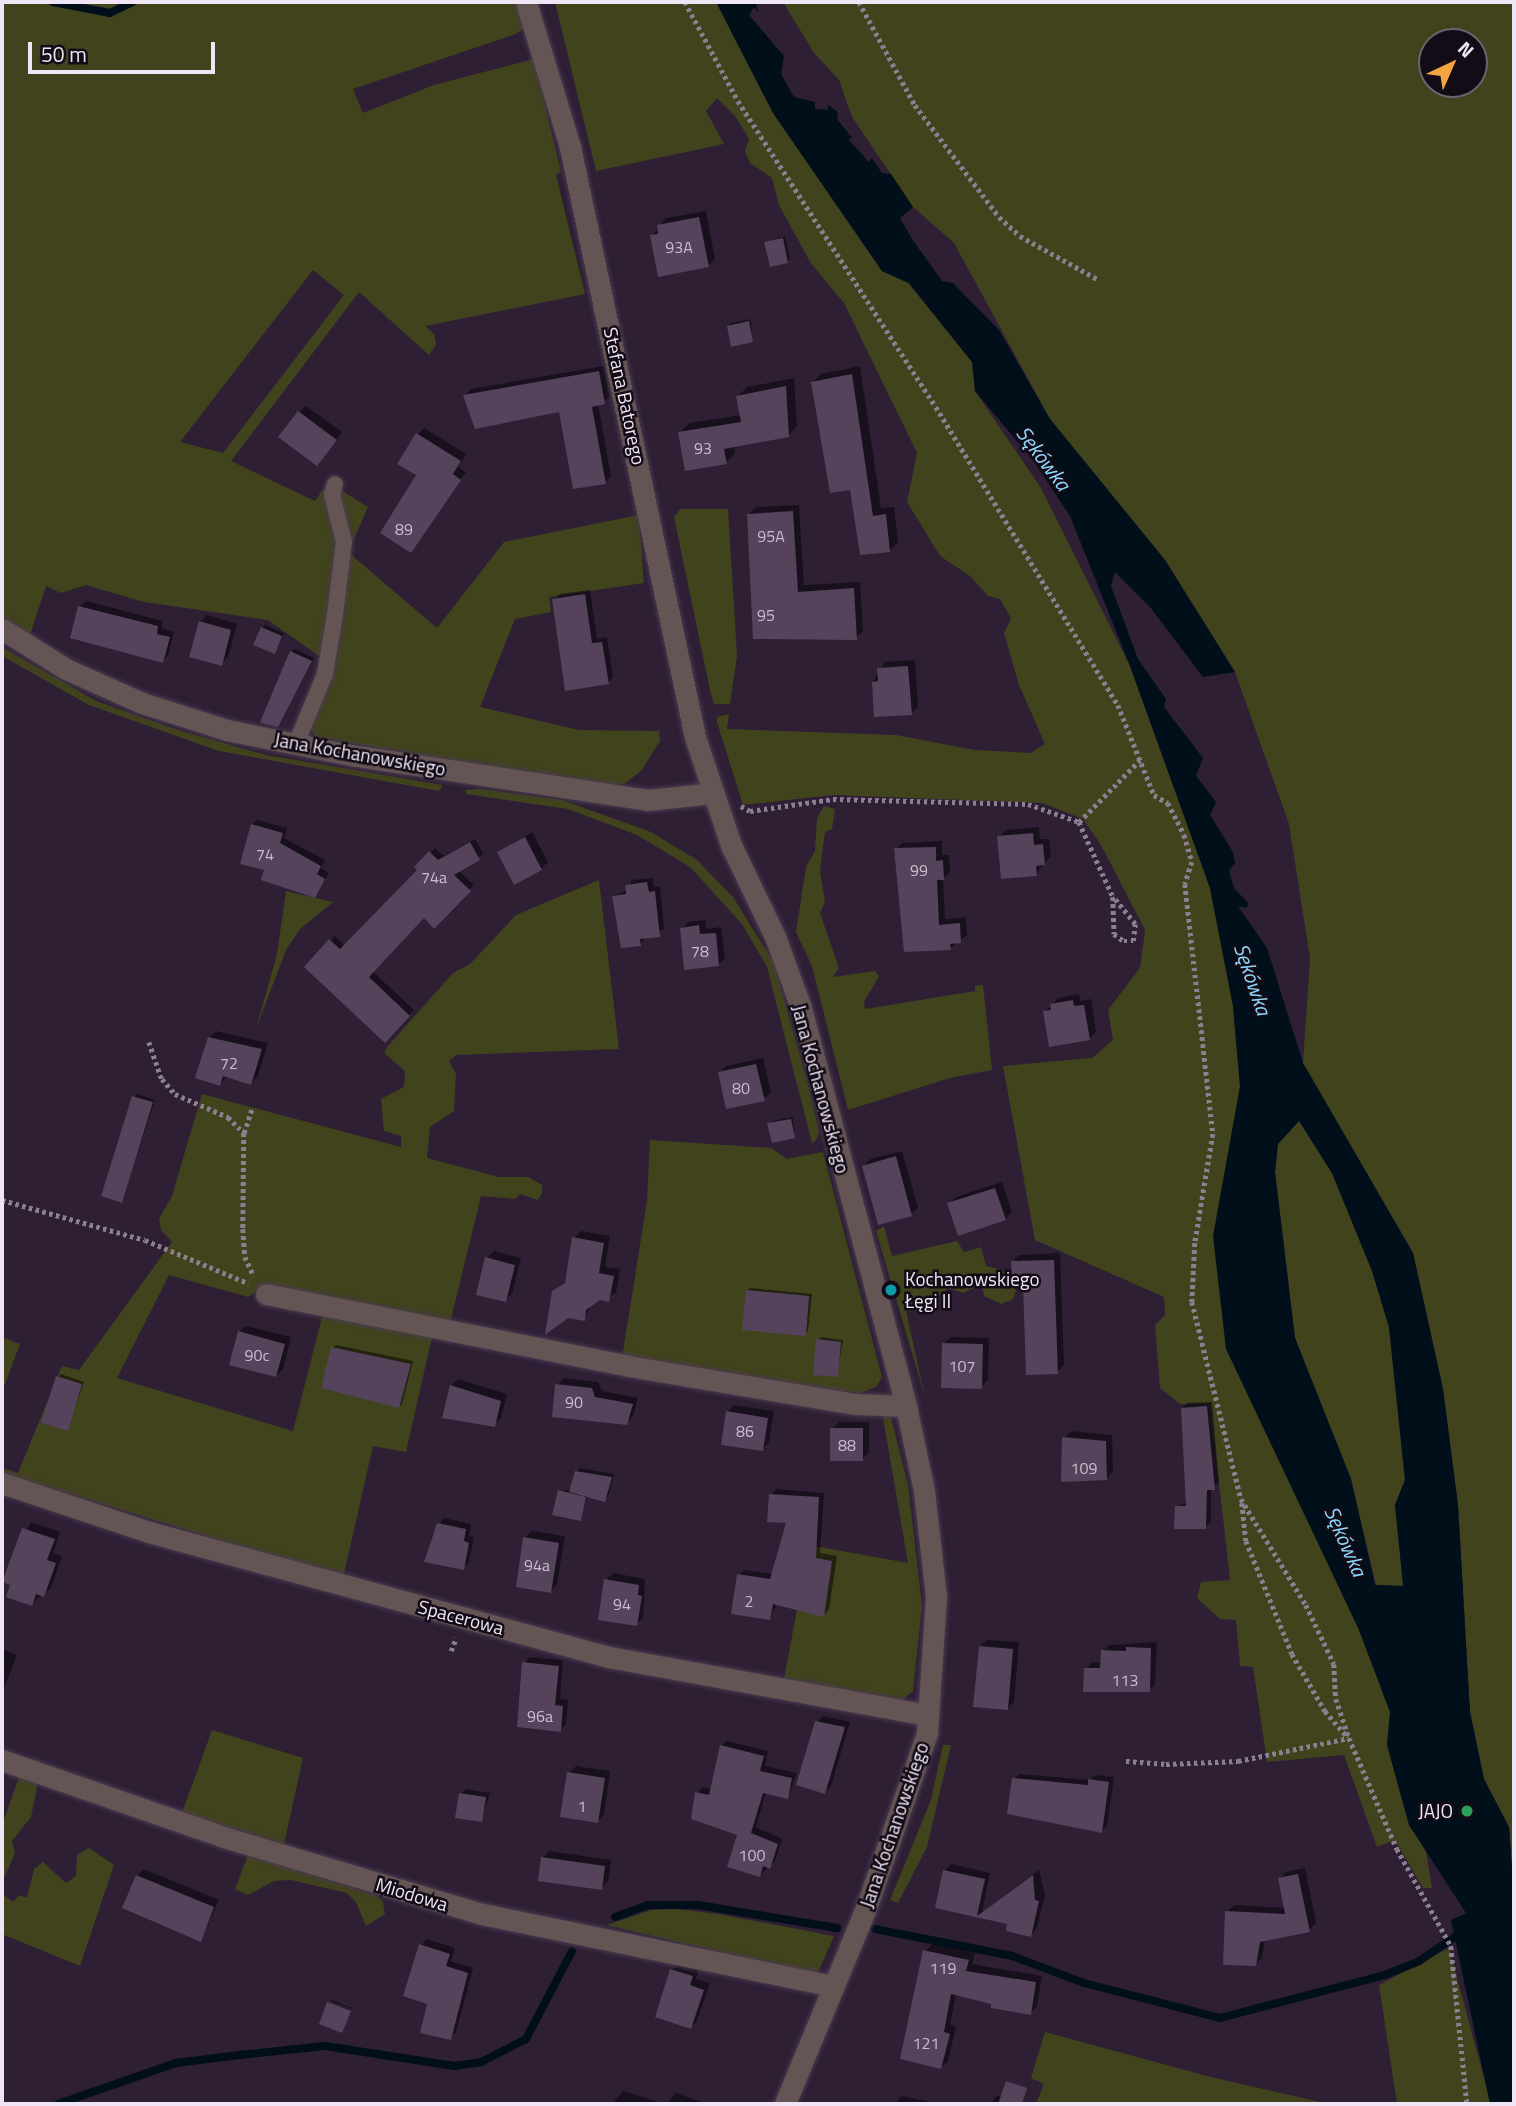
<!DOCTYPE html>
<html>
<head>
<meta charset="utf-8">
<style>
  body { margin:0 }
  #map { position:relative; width:1516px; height:2106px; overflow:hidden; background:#2e1f35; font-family:"Titillium Web",sans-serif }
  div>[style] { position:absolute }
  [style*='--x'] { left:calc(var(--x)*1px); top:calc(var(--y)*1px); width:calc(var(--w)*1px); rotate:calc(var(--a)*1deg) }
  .green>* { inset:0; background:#41431c }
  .water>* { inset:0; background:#000f19 }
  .shadow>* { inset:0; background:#0007 }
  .stream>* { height:8px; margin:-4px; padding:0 4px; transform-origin:4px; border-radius:4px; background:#000f19 }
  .building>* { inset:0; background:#54435b }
  .path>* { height:4.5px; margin-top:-2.25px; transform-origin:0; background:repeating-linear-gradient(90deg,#8b7f91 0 3.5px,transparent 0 7px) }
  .roads { filter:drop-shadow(0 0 2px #493b50) drop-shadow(0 0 2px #493b50) }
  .service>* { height:16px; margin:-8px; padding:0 8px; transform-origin:8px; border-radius:8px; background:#645453 }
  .minor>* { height:21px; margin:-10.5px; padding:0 10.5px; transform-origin:10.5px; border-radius:10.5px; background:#645453 }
  .tertiary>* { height:21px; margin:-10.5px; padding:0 10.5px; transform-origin:10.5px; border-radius:10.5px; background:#645453 }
  .dots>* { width:19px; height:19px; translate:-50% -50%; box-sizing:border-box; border:4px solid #130c16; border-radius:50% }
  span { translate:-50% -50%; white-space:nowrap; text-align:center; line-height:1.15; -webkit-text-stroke:5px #130c16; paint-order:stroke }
  .number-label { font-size:16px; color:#c8bcce }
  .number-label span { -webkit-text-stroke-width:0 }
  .street-label { font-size:19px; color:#efe5f4 }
  .poi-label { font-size:19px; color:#efe5f4 }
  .left { translate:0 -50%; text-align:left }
  .right { translate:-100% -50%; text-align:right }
  .water-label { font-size:21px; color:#8dd8fd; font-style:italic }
  .frame { position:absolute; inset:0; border:4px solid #efe5f4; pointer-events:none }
  .north { position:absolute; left:1418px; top:28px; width:70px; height:70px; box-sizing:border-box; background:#130c16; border:2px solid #6b636f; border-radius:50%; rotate:44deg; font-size:19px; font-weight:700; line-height:28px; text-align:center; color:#efe5f4 }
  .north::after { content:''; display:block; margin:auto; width:24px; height:32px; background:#f3a442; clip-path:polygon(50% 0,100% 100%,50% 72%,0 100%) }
  .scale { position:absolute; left:28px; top:42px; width:187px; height:32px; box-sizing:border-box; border:4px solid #efe5f4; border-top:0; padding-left:9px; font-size:21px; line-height:24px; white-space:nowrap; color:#efe5f4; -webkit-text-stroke:5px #130c16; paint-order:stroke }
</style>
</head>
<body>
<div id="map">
  <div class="green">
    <div style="clip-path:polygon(evenodd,2px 2px,518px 2px,526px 27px,516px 34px,353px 89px,363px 113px,434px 85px,534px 59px,561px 172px,556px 175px,585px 294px,425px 326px,434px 334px,436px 345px,429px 355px,359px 292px,231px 461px,315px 501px,328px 482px,368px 507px,348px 552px,437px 628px,504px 542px,639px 515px,644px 583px,549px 597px,551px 612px,515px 619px,480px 707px,579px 730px,659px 731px,660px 741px,641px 771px,624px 784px,604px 786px,316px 737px,309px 726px,329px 663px,268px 620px,144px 602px,86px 585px,61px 593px,46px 586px,30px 635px,2px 617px,2px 2px,313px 270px,344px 295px,223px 453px,180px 442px,313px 270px)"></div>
    <div style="clip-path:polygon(555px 2px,716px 2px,773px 113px,882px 271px,908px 283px,972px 362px,975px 391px,1041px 488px,1130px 666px,1210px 888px,1233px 1006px,1240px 1086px,1237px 1117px,1359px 1630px,1390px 1712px,1387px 1745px,1409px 1824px,1426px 1851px,1432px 1888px,1423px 1888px,1395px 1840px,1377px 1847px,1344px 1755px,1267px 1762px,1253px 1667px,1240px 1666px,1236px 1620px,1220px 1619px,1197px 1598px,1201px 1582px,1230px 1580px,1210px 1403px,1180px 1404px,1160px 1388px,1155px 1325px,1165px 1315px,1164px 1297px,1035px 1240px,1003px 1066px,1092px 1058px,1113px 1040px,1108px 1010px,1140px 968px,1145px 930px,1101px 845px,1083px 819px,1042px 803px,833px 795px,743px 805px,717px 722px,717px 717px,729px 714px,727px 729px,896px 735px,975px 750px,1030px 753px,1045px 744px,1019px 685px,1004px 633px,1011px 618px,1000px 599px,988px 596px,970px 576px,940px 556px,907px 502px,917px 453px,844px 303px,810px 262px,779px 205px,772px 178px,750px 163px,745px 151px,749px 139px,736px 117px,717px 98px,706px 111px,724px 144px,596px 171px)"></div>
    <div style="clip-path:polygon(evenodd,783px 2px,1514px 2px,1514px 1898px,1509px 1827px,1484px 1779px,1470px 1712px,1458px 1505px,1443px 1389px,1413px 1253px,1303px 1063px,1310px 958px,1289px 824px,1235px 672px,1165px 560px,1050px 419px,954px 243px,913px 207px,852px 117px,839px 80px,814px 53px,783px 2px,1432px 42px,1474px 42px,1474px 84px,1432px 84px,1432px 42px)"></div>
    <div style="clip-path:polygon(680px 509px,728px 509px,737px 656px,730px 704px,714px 704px,710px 690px,674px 517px)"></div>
    <div style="clip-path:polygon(2px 647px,96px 701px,181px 731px,266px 755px,443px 785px,439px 791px,219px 751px,89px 705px,2px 656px)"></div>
    <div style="clip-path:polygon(481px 789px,562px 800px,651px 832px,697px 860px,733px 897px,774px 963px,809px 1089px,819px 1132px,816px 1140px,812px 1143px,767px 967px,742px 924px,690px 867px,637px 835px,568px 809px,466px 794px,465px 790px)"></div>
    <div style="clip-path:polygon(824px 806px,835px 809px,832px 829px,825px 832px,820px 870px,825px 902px,820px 913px,839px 968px,833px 977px,875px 971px,879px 976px,864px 1002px,865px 1009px,975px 991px,975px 986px,983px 985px,992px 1070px,950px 1078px,848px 1110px,812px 966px,796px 932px,806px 867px,815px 851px,817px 818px)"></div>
    <div style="clip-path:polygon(599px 880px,619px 1049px,456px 1055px,449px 1061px,456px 1074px,454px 1111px,430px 1127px,427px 1158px,499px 1177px,528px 1177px,542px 1185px,542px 1193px,538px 1200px,520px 1194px,515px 1199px,481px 1196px,449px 1327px,267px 1285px,248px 1297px,169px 1275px,117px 1378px,293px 1431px,322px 1317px,304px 1311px,432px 1337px,406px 1452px,373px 1446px,343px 1578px,2px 1473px,2px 1468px,18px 1473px,62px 1366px,79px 1370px,172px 1242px,161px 1230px,159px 1219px,172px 1196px,202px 1094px,401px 1147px,401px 1136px,384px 1131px,381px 1099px,404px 1087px,405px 1071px,384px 1053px,388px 1046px,453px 973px,470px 964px,516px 915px)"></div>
    <div style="clip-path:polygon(286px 891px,333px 902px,300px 929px,286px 950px,256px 1029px,277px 954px)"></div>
    <div style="clip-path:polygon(1299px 1121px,1332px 1173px,1372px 1271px,1389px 1327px,1405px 1480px,1395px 1505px,1404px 1586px,1376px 1585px,1351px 1479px,1295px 1338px,1275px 1172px,1278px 1144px)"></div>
    <div style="clip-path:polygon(650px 1140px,771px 1148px,787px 1159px,823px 1152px,882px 1377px,876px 1387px,860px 1393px,781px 1384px,622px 1358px,647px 1201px)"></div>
    <div style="clip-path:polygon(884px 1226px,892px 1256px,957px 1241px,964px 1252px,981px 1247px,986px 1266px,1003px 1270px,1016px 1291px,1012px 1300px,1001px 1304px,984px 1296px,981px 1285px,963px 1293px,948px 1288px,921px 1311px,906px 1311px,925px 1397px,876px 1231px)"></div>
    <div style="clip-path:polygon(2px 1337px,20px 1344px,2px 1392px)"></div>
    <div style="clip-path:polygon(882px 1412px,891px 1417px,908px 1485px,922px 1605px,913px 1691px,902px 1700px,890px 1701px,784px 1679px,809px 1545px,908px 1563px)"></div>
    <div style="clip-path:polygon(212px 1730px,303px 1758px,284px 1844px,182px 1813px)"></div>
    <div style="clip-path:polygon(943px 1745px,951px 1745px,927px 1847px,898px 1903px,890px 1900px,931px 1800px)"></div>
    <div style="clip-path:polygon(22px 1769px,38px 1783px,31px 1817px,12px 1841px,15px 1853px,2px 1883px,2px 1825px)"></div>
    <div style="clip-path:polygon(89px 1848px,114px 1865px,80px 1966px,2px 1934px,2px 1894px,13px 1902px,19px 1895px,27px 1898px,34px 1869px,43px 1862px,66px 1883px,76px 1876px,77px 1855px)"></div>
    <div style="clip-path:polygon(248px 1855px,375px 1895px,383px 1902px,385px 1914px,366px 1926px,356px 1902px,347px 1893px,291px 1880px,274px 1881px,248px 1895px,235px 1889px)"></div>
    <div style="clip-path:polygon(675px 1909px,718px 1914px,834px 1936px,817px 1975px,607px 1925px,651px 1910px)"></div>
    <div style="clip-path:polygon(1449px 1948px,1491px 2104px,1397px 2104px,1379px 1985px)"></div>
    <div style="clip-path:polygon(1045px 2032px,1211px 2077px,1329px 2104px,1036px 2104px,1044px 2084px,1031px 2078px)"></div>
  </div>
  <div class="water">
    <div style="clip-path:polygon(evenodd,716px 2px,755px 2px,759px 13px,754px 7px,749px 15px,784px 56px,781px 74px,794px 97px,815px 102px,815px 109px,828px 110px,828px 105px,838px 112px,837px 119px,852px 138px,848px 139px,869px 162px,872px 158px,882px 173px,891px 174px,913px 207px,900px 218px,912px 239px,942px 281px,953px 283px,999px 330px,1050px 419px,1165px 560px,1235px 672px,1203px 677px,1150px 607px,1115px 572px,1111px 586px,1138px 659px,1166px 699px,1164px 707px,1203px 758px,1196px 776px,1216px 802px,1210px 815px,1233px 852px,1235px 863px,1229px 871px,1234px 888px,1249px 904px,1246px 908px,1238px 906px,1267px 948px,1303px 1063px,1413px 1253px,1443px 1389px,1458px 1505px,1470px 1712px,1484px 1779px,1509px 1827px,1514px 1898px,1514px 2104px,1490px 2104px,1451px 1920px,1466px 1913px,1409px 1825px,1387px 1745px,1390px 1712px,1359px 1630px,1226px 1349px,1213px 1236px,1240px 1086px,1233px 1006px,1210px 888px,1130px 666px,1070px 516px,1035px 463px,975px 391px,972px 362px,909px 283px,882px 271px,773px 113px,716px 2px,1299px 1121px,1332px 1173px,1372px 1271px,1389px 1327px,1405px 1480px,1395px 1505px,1403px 1586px,1375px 1585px,1351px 1479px,1295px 1338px,1275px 1172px,1278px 1144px,1299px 1121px)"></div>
  </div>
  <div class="shadow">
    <div style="clip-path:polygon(706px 211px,715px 259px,708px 266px,652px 236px,666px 218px)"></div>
    <div style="clip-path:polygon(785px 236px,790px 259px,787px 261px,766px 243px)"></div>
    <div style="clip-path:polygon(751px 319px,752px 341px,729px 326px,731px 323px)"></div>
    <div style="clip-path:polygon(604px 366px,610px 397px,598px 404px,611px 476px,605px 482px,560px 410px,465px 395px,471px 389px)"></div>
    <div style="clip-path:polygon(860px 366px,881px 508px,894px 507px,898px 542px,890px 550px,852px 488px,813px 382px,821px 374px)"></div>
    <div style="clip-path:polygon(794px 378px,797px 426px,788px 435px,734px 445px,735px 453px,726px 463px,680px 433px,689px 423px,741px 415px,738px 396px,747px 387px)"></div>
    <div style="clip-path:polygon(306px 406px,342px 432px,323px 457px,299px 412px)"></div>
    <div style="clip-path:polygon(424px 428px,466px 454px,458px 467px,466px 472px,411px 551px,418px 434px)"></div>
    <div style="clip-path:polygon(799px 505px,804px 585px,860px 582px,863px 631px,856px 638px,755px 637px,749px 514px,756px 507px)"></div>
    <div style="clip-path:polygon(590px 590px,597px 639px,607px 637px,613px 677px,608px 683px,554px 600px,560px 594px)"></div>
    <div style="clip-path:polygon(86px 601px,163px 621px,161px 628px,174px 632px,168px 655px,163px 661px,80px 607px)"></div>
    <div style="clip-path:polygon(207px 615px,237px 624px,228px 657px,221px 664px,200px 622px)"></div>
    <div style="clip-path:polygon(265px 625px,284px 633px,274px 651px,262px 628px)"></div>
    <div style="clip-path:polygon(295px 649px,314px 658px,280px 722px,292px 652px)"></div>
    <div style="clip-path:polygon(915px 660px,918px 707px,911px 714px,873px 682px,885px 662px)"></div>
    <div style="clip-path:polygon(257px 820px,287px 828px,284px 838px,325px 860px,321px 868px,329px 873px,315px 896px,266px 869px,252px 825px)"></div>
    <div style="clip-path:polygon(1039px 827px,1040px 839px,1049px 839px,1051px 856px,1036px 874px,999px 837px,1006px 830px)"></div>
    <div style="clip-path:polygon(532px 832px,548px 862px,541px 869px,499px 852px)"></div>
    <div style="clip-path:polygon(475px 839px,483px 854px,458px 870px,474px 885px,434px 926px,424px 916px,372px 971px,414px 1010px,385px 1041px,306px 967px,335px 936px,345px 946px,420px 870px,416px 867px,435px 848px,444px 856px)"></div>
    <div style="clip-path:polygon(942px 841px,942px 855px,949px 855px,950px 872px,943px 879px,945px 919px,966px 917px,967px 935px,950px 948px,896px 849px,902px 843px)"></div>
    <div style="clip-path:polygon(653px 878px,654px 887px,660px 887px,664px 929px,646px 936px,641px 944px,622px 946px,614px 896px,627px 890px,632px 880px)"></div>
    <div style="clip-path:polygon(705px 920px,706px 929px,721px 927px,725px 958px,719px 964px,682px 929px,688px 922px)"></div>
    <div style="clip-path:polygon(1079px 994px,1080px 1001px,1091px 999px,1096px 1032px,1089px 1039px,1045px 1012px,1058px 998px)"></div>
    <div style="clip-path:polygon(216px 1031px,268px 1043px,258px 1076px,251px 1083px,228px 1076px,220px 1084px,209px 1038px)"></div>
    <div style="clip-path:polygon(763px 1058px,771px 1092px,764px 1099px,719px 1073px,726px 1066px)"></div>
    <div style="clip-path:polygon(137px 1094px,155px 1100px,122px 1201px,134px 1097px)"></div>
    <div style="clip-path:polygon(793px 1117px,794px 1136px,769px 1124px,772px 1121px)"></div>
    <div style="clip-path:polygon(902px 1151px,918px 1208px,911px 1214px,864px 1166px,870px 1159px)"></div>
    <div style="clip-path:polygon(1002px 1182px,1012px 1212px,1005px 1219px,949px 1204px,956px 1197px)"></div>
    <div style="clip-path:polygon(581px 1231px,610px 1236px,605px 1267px,620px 1269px,616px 1293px,592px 1304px,584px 1319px,554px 1292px,567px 1281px,574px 1238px)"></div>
    <div style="clip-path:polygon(494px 1251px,521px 1258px,512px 1294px,505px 1300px,487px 1258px)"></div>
    <div style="clip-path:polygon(1060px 1253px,1064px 1365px,1057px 1372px,1025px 1282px,1012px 1262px,1019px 1255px)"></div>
    <div style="clip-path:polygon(750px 1288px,812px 1294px,808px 1331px,805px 1334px,747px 1291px)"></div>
    <div style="clip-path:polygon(246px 1326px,291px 1337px,283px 1369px,276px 1376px,239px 1332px)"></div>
    <div style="clip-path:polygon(821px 1337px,843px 1340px,837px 1375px,818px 1340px)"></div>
    <div style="clip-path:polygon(951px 1337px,989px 1338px,988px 1380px,981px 1387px,944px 1344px)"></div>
    <div style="clip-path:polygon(336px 1345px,413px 1361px,402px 1404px,399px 1406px,333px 1348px)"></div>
    <div style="clip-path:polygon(61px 1374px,84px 1382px,67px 1429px,58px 1377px)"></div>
    <div style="clip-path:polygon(564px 1378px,598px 1382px,602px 1391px,638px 1398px,633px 1416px,626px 1423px,557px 1385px)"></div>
    <div style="clip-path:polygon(458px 1379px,507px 1394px,501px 1418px,494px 1425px,451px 1386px)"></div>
    <div style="clip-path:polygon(1212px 1402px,1219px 1483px,1211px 1488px,1211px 1522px,1205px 1528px,1176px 1507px,1187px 1502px,1182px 1408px,1188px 1403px)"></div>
    <div style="clip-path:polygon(734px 1405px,774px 1411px,769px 1442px,763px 1449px,728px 1412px)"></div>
    <div style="clip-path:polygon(839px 1422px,869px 1422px,869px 1452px,862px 1459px,832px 1429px)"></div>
    <div style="clip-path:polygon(1071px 1431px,1112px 1435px,1113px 1471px,1107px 1478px,1064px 1438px)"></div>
    <div style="clip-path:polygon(579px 1468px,614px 1474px,608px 1497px,588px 1495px,580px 1519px,559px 1491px,571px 1490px)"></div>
    <div style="clip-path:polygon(776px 1489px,824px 1493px,820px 1553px,837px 1556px,829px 1609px,824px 1615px,777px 1603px,770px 1618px,738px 1575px,744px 1570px,774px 1574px,788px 1522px,771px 1495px)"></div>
    <div style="clip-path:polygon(444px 1518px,471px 1524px,469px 1536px,474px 1537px,469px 1562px,463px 1568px,426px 1561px,432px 1535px)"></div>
    <div style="clip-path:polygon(31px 1522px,60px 1532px,53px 1553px,62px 1556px,51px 1588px,31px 1604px,13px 1583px,2px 1580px)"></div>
    <div style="clip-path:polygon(532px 1531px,565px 1536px,557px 1584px,551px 1591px,525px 1538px)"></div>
    <div style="clip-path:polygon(613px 1573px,645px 1579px,643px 1618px,636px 1624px,606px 1580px)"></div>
    <div style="clip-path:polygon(987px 1640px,1019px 1642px,1014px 1702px,1007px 1709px,980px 1646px)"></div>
    <div style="clip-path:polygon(1157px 1642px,1155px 1684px,1149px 1691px,1086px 1669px,1092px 1662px,1102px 1663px,1103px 1651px,1109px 1645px)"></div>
    <div style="clip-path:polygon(2px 1649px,17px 1655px,2px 1693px)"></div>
    <div style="clip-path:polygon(530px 1657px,563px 1660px,560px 1699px,568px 1700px,566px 1724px,560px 1730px,524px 1663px)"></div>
    <div style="clip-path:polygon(823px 1716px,850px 1722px,831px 1786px,825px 1792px,817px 1722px)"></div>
    <div style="clip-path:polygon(727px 1741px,768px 1751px,765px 1766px,797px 1773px,788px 1797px,766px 1792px,756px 1827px,782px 1839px,775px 1861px,760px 1875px,739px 1834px,697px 1793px,703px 1787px,712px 1789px,721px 1746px)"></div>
    <div style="clip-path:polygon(576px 1766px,610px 1771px,604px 1815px,597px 1821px,569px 1773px)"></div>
    <div style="clip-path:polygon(1019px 1774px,1090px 1780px,1095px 1775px,1114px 1777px,1107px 1826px,1102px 1831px,1014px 1779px)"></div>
    <div style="clip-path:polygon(466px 1789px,490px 1793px,481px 1820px,461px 1794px)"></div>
    <div style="clip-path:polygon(549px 1851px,611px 1860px,608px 1881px,601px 1888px,543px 1858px)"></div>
    <div style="clip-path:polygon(951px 1864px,990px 1873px,982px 1912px,1039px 1870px,1045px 1895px,1037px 1928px,1031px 1935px,1010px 1923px,937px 1907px,945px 1871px)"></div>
    <div style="clip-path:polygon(1305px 1868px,1316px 1923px,1309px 1930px,1265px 1939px,1262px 1958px,1255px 1964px,1227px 1912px,1234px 1905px,1285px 1908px,1280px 1879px,1286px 1872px)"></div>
    <div style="clip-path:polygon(144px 1869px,219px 1900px,201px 1940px,137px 1876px)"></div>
    <div style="clip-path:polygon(427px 1939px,455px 1948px,451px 1961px,473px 1968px,456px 2032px,450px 2038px,429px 2003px,421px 1945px)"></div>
    <div style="clip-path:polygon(932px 1944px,975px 1953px,972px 1964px,1042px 1976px,1037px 2006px,1031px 2013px,956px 1993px,950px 2025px,956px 2027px,948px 2061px,941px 2067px,925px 1951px)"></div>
    <div style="clip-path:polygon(679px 1963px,699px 1970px,696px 1979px,710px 1983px,697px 2021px,691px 2027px,672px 1970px)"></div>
    <div style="clip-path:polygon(332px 2000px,352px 2008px,352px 2009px,330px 2001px)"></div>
    <div style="clip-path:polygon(623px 2091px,664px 2104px,612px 2104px)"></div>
    <div style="clip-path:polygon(676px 2093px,707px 2104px,666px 2104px)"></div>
    <div style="clip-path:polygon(998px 2095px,1019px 2104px,990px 2104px)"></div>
    <div style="clip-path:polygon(902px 2096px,935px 2103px,935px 2104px,895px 2104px)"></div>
  </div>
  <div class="stream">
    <div style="--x:53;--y:2;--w:58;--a:10.9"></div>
    <div style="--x:110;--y:13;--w:25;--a:-26"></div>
    <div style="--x:615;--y:1917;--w:35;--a:-20"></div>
    <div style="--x:648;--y:1905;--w:50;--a:0"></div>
    <div style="--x:698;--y:1905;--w:141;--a:9.4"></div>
    <div style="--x:875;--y:1929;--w:140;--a:11.1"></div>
    <div style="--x:1012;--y:1956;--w:77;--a:20.6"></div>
    <div style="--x:1084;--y:1983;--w:140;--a:14.4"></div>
    <div style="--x:1220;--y:2018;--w:171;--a:-14.6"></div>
    <div style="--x:1385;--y:1975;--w:37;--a:-22"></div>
    <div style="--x:1419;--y:1961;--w:52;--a:-34"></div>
    <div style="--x:58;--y:2104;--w:125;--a:-19.2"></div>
    <div style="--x:176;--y:2063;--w:64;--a:-7.2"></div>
    <div style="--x:239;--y:2055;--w:86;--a:-6"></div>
    <div style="--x:325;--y:2046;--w:131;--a:8.8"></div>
    <div style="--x:454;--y:2066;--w:27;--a:-8"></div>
    <div style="--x:481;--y:2062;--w:51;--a:-27.1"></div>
    <div style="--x:526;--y:2039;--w:99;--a:-62.4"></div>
  </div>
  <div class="building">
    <div style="clip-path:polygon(699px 217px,709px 267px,658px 277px,650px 235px,658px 234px,657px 225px)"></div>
    <div style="clip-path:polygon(783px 238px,788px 263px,770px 267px,764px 242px)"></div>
    <div style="clip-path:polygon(749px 321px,753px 342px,731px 347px,727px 326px)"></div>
    <div style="clip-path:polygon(599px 371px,605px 404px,592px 407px,606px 484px,573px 489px,559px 412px,475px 429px,463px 395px)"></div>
    <div style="clip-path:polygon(852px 374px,873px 516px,886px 514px,890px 552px,860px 555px,850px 490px,830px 493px,811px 382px)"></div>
    <div style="clip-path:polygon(786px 386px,789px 437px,724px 449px,727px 464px,685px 471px,678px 432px,741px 422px,736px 396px)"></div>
    <div style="clip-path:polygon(298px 411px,337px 440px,317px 466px,278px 437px)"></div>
    <div style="clip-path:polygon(416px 433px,461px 461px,453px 474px,461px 480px,411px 553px,380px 533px,416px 475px,397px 464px)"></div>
    <div style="clip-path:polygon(793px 511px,798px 592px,854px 588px,857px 640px,753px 639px,747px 514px)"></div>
    <div style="clip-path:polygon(585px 594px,592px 643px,602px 642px,609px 684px,565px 691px,552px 599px)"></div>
    <div style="clip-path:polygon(78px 606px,158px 626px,157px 634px,170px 637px,163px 663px,70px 638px)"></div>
    <div style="clip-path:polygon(199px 621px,231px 630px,222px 666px,189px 657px)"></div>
    <div style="clip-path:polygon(261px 627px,282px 636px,275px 654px,253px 645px)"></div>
    <div style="clip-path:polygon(290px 651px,312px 661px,278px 727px,265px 724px,260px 722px)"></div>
    <div style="clip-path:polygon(908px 666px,912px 715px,874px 717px,872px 682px,878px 681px,877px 668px)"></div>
    <div style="clip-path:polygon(251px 824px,283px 833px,280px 843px,321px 866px,317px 874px,325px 879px,315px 898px,261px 880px,264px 870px,240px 864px)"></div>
    <div style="clip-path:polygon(1033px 833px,1034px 845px,1043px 844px,1045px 865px,1036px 866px,1037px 876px,1001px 879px,997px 836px)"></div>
    <div style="clip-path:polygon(525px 837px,542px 870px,514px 885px,497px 852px)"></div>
    <div style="clip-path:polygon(470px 842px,480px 860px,454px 875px,471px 891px,434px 929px,424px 918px,369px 977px,410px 1016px,385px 1043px,304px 967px,329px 939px,340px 949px,417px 870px,414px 867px,429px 851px,438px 860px)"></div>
    <div style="clip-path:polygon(936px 847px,936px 861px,943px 860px,944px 880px,937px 880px,939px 925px,960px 923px,961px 943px,950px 944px,951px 950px,904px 952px,894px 848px)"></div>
    <div style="clip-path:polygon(647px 882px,649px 892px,655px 891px,660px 937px,640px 939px,641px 946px,621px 948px,612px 896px,626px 894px,625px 885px)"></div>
    <div style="clip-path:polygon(699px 925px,700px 934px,716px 933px,719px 966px,684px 970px,680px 928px)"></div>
    <div style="clip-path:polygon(1073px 1000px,1074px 1006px,1084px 1005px,1090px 1040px,1049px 1047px,1043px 1011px,1051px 1010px,1050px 1004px)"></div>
    <div style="clip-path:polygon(208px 1037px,262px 1049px,251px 1085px,223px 1076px,220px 1086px,195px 1078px)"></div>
    <div style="clip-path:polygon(756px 1064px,765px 1101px,726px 1109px,718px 1072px)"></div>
    <div style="clip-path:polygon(132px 1096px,153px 1102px,122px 1203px,101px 1196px)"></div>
    <div style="clip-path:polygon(791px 1119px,795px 1138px,772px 1143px,767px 1123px)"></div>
    <div style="clip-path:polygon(896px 1156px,912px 1216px,878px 1225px,862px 1166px)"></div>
    <div style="clip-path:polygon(995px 1188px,1006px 1220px,958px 1236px,947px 1203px)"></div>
    <div style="clip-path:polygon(572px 1237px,604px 1243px,599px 1273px,614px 1276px,609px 1302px,600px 1300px,586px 1310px,585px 1321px,568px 1318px,545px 1335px,552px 1291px,565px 1283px)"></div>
    <div style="clip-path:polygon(485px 1257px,515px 1265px,506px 1302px,476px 1295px)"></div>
    <div style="clip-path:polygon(1054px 1260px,1058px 1374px,1026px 1375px,1023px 1284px,1012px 1284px,1011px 1261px)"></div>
    <div style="clip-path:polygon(746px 1290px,809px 1296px,806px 1336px,742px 1330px)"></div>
    <div style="clip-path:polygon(238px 1331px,285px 1344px,276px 1377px,229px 1365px)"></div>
    <div style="clip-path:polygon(816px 1339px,841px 1342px,838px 1377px,813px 1375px)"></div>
    <div style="clip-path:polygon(942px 1343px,983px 1344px,982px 1389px,941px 1388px)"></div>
    <div style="clip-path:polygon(331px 1347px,411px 1364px,399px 1408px,321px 1388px)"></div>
    <div style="clip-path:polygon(56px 1376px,82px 1384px,68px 1431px,41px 1423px)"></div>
    <div style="clip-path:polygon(555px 1384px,592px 1388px,595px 1397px,633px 1404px,627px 1425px,552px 1417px)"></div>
    <div style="clip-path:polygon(450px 1385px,501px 1401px,495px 1427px,442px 1418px)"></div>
    <div style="clip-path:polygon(1207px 1406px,1215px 1490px,1207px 1490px,1206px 1529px,1174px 1529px,1175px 1506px,1186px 1506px,1181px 1408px)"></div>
    <div style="clip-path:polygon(726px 1411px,768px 1418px,763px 1451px,721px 1445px)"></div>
    <div style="clip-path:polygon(830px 1428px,863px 1428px,863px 1461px,830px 1461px)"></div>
    <div style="clip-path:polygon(1062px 1437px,1106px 1441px,1107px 1480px,1061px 1482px)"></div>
    <div style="clip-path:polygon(575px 1471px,612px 1477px,605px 1502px,569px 1492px)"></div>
    <div style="clip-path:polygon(558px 1490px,586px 1497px,581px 1521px,552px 1515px)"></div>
    <div style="clip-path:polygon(769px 1494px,819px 1497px,816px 1558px,832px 1561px,824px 1617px,773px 1604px,770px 1620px,731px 1614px,737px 1574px,770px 1579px,786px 1523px,767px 1522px)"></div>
    <div style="clip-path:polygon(437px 1523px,466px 1529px,464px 1541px,469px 1543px,464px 1570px,424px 1562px)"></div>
    <div style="clip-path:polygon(22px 1528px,55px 1539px,47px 1560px,56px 1563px,44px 1597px,36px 1594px,32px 1606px,6px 1597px,10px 1585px,2px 1582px)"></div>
    <div style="clip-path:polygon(523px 1537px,559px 1543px,551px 1593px,516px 1587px)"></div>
    <div style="clip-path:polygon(604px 1579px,639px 1585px,638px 1595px,642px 1596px,637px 1626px,598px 1620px)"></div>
    <div style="clip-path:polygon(979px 1646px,1013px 1649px,1008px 1710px,973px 1707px)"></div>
    <div style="clip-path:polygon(1126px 1647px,1151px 1648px,1150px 1692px,1083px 1692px,1084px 1668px,1100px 1668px,1101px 1650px,1126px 1651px)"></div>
    <div style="clip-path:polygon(522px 1662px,559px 1666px,555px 1705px,563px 1706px,561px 1732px,517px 1727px)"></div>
    <div style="clip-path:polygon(815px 1721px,845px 1727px,825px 1794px,796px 1785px)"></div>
    <div style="clip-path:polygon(720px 1745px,764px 1756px,760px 1771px,792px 1778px,788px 1799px,763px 1793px,751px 1833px,778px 1844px,770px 1869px,763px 1866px,760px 1877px,727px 1867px,737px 1835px,691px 1819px,695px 1792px,709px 1795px)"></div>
    <div style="clip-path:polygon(567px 1772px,605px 1778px,598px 1823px,560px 1817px)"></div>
    <div style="clip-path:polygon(1012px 1778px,1088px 1785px,1088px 1779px,1109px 1782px,1102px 1833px,1007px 1814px)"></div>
    <div style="clip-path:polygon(459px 1793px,486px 1797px,482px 1822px,455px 1818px)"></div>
    <div style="clip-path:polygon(541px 1857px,605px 1866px,602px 1890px,538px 1881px)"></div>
    <div style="clip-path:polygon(943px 1870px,985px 1879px,977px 1916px,1033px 1875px,1035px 1900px,1039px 1901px,1031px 1937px,1006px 1931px,1007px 1924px,935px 1908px)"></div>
    <div style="clip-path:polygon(1298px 1874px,1310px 1932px,1260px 1942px,1256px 1966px,1223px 1965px,1225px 1911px,1285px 1914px,1278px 1878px)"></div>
    <div style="clip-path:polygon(136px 1875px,214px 1907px,201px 1942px,122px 1908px)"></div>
    <div style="clip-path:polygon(419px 1944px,450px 1954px,446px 1966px,468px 1973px,451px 2040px,420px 2033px,427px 2004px,403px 1996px)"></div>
    <div style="clip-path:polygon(923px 1950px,969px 1960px,966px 1971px,1036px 1982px,1031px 2015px,991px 2008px,991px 2004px,951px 1994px,944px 2032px,950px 2034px,941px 2069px,900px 2059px)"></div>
    <div style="clip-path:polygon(670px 1969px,693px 1976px,690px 1985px,704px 1990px,691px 2029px,655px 2017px)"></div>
    <div style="clip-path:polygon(327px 2002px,351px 2011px,342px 2033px,319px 2024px)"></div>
    <div style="clip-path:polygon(1006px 2081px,1027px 2088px,1022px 2104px,998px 2104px)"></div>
  </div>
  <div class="path">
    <div style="--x:685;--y:2;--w:112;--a:61.8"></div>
    <div style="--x:738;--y:101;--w:364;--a:57.1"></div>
    <div style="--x:936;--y:407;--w:349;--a:58.6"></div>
    <div style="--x:1118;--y:705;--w:97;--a:68.2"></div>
    <div style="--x:1154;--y:795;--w:16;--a:30"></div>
    <div style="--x:1168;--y:803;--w:36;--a:63"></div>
    <div style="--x:1184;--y:835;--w:28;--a:73"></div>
    <div style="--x:1192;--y:862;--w:23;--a:108"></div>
    <div style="--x:1185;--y:884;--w:252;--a:83.6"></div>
    <div style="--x:1213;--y:1134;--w:110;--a:99.4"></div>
    <div style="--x:1195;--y:1243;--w:59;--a:92.9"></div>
    <div style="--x:1192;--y:1302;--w:203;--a:76"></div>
    <div style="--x:1241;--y:1499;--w:124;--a:58.5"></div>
    <div style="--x:1306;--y:1605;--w:65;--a:64.6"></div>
    <div style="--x:1334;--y:1664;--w:35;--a:87"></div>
    <div style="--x:1336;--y:1699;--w:41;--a:71.6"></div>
    <div style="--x:1349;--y:1738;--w:121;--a:66.6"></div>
    <div style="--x:1397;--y:1849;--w:111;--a:60.9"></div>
    <div style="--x:1451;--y:1946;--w:159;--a:84.2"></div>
    <div style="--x:859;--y:2;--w:117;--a:61.5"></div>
    <div style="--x:915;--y:105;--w:140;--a:53.1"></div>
    <div style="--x:999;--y:217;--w:28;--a:42"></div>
    <div style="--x:1020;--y:236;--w:90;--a:29.1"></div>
    <div style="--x:741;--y:806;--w:10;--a:29"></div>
    <div style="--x:750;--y:811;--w:84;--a:-8.2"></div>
    <div style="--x:833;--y:799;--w:195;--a:1.5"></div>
    <div style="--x:1028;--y:804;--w:54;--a:19.4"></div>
    <div style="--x:1079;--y:822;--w:82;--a:65.6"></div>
    <div style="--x:1113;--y:897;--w:37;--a:88"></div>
    <div style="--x:1114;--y:934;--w:12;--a:35"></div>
    <div style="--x:1124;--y:941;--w:9;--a:0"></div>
    <div style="--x:1133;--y:941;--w:17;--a:-83"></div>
    <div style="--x:1135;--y:924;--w:35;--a:-129"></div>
    <div style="--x:1079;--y:822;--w:87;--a:-45.5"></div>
    <div style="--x:149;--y:1042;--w:39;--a:71"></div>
    <div style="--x:162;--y:1079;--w:20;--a:49"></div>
    <div style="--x:175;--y:1094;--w:58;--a:23.5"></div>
    <div style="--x:228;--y:1117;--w:23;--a:45"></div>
    <div style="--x:244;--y:1133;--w:96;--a:90.6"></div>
    <div style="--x:243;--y:1229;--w:28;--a:86"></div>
    <div style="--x:245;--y:1257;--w:21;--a:65"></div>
    <div style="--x:244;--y:1133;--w:26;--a:-72"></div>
    <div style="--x:2;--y:1200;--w:148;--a:15.6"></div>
    <div style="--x:145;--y:1240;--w:112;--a:22.7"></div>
    <div style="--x:1242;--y:1503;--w:38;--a:84"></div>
    <div style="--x:1246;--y:1541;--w:122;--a:67.8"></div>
    <div style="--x:1292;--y:1654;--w:66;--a:59.9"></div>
    <div style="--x:1325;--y:1711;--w:32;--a:49"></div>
    <div style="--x:451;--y:1651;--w:14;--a:-69"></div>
    <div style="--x:1126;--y:1761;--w:40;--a:4.3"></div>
    <div style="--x:1166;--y:1764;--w:72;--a:-2.4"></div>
    <div style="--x:1238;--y:1761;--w:113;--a:-11.7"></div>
  </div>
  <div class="roads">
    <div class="service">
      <div style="--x:296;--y:744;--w:76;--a:-67.5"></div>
      <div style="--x:325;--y:674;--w:60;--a:-80.4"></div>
      <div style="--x:335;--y:615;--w:74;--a:-83"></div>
      <div style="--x:344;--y:542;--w:49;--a:-104.3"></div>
      <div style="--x:332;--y:495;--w:11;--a:-75"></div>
    </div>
    <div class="minor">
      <div style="--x:2;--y:629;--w:75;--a:32"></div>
      <div style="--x:66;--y:669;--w:83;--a:24.1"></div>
      <div style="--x:142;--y:703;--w:89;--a:17.6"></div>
      <div style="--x:227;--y:730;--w:126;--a:11.4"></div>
      <div style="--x:351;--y:755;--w:300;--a:8.6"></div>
      <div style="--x:648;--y:800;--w:64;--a:-6.2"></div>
      <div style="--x:266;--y:1294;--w:369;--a:11.2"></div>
      <div style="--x:628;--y:1366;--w:231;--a:9.5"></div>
      <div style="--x:856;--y:1404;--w:50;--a:2.3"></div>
      <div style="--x:2;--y:1483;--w:155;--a:18.4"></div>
      <div style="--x:149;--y:1532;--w:477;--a:15.2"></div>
      <div style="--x:609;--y:1657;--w:324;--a:10.3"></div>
      <div style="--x:2;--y:1760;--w:238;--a:19.1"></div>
      <div style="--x:227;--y:1838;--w:266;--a:16.6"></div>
      <div style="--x:482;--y:1914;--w:359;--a:11.6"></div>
    </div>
    <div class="tertiary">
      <div style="--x:526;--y:2;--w:152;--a:73.1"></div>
      <div style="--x:570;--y:147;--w:603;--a:78.04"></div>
      <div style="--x:695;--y:737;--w:114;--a:71.6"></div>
      <div style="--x:731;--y:845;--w:104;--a:64.4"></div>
      <div style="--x:776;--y:939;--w:73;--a:70.1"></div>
      <div style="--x:801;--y:1008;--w:412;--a:75.2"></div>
      <div style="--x:906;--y:1406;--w:87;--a:78"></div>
      <div style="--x:924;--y:1491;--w:107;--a:83.5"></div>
      <div style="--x:936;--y:1597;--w:136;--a:93.8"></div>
      <div style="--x:927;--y:1733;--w:185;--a:109.2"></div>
      <div style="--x:866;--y:1908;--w:212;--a:112.5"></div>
    </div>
  </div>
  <div class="dots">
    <div style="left:891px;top:1290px;background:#0f9aa8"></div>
    <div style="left:1467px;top:1811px;background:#2e9e5b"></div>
  </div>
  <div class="number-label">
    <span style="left:679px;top:247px">93A</span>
    <span style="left:703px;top:448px">93</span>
    <span style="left:404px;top:529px">89</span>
    <span style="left:771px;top:536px">95A</span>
    <span style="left:766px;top:615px">95</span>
    <span style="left:265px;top:854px">74</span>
    <span style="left:919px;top:870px">99</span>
    <span style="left:434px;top:877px">74a</span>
    <span style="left:700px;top:951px">78</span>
    <span style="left:229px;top:1063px">72</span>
    <span style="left:741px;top:1088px">80</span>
    <span style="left:257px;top:1355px">90c</span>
    <span style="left:962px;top:1366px">107</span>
    <span style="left:574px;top:1402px">90</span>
    <span style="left:745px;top:1431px">86</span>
    <span style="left:847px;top:1445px">88</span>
    <span style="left:1084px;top:1468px">109</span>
    <span style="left:537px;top:1565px">94a</span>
    <span style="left:749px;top:1601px">2</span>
    <span style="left:622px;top:1604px">94</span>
    <span style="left:1125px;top:1680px">113</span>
    <span style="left:540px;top:1716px">96a</span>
    <span style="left:582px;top:1806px">1</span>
    <span style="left:752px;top:1855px">100</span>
    <span style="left:943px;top:1968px">119</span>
    <span style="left:926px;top:2043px">121</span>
  </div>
  <div class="street-label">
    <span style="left:625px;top:396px;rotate:78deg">Stefana Batorego</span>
    <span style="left:360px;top:754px;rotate:10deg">Jana Kochanowskiego</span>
    <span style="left:821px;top:1089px;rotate:75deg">Jana Kochanowskiego</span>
    <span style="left:461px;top:1617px;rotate:15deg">Spacerowa</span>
    <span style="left:894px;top:1825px;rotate:-71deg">Jana Kochanowskiego</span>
    <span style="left:412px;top:1894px;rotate:17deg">Miodowa</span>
  </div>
  <div class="poi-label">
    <span class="left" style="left:905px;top:1290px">Kochanowskiego<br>Łęgi II</span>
    <span class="right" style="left:1453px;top:1811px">JAJO</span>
  </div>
  <div class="water-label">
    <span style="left:1044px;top:458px;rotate:53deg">Sękówka</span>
    <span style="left:1253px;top:979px;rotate:71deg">Sękówka</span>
    <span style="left:1346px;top:1541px;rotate:66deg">Sękówka</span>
  </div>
  <div class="frame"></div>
  <div class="north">N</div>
  <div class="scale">50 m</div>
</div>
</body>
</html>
